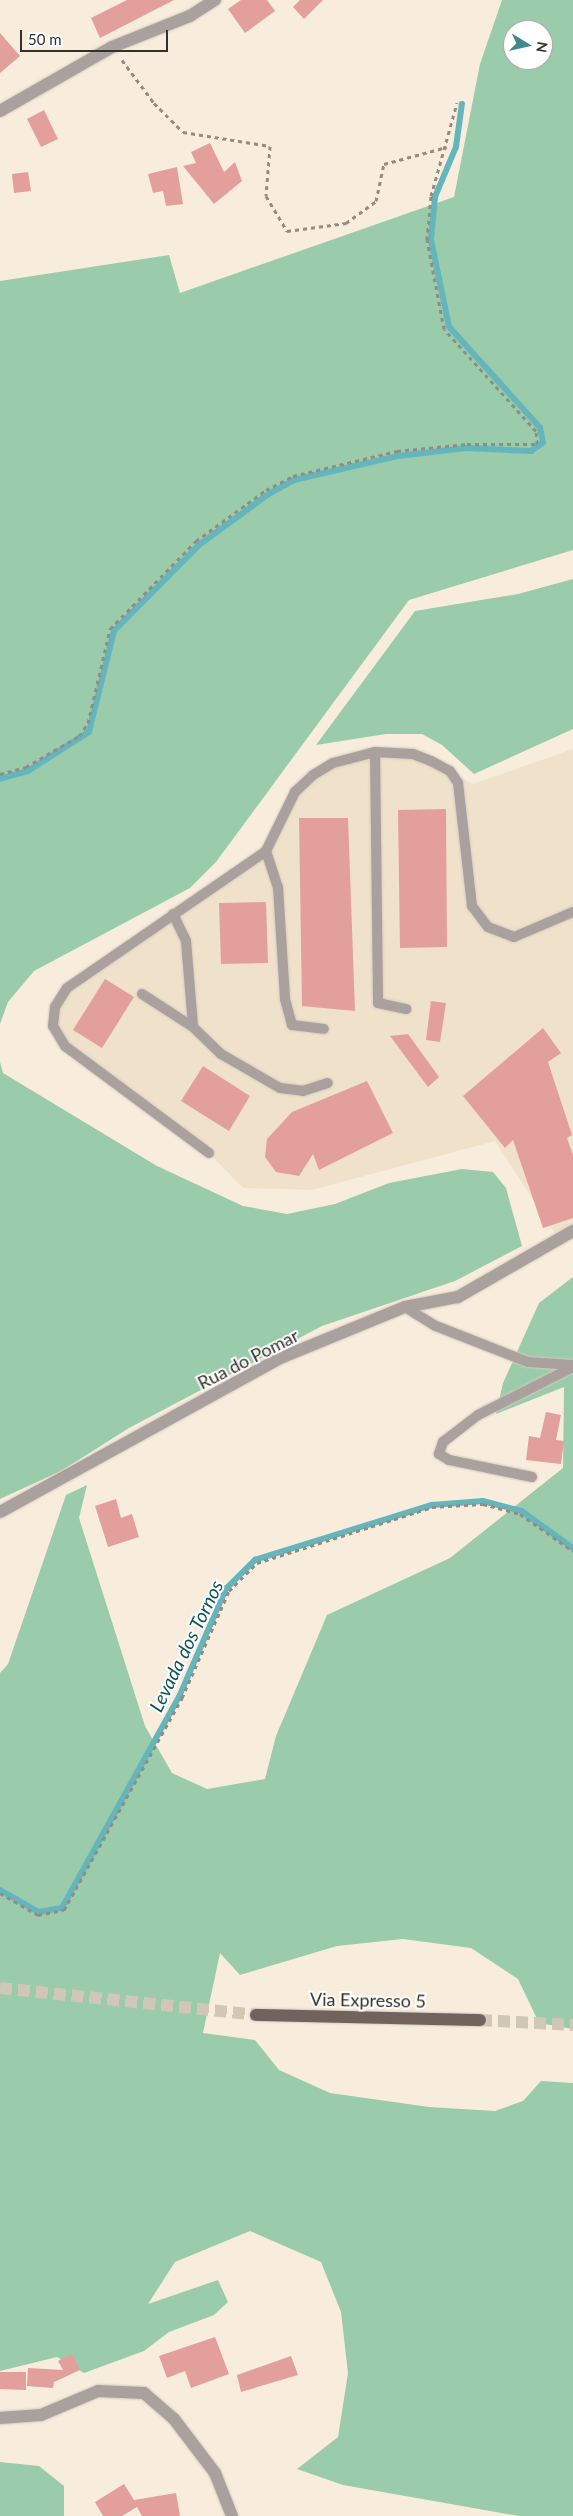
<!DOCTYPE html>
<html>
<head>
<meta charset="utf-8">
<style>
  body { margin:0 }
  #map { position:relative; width:573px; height:2516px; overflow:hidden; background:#f8eddd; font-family:Lato,sans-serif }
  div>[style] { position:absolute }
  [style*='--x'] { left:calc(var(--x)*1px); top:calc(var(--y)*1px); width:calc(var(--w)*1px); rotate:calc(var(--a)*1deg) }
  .built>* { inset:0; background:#f0e1cb }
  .green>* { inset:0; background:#9acbab }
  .stream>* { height:5.5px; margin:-2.75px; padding:0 2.75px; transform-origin:2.75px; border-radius:2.75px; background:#64b6bc }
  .building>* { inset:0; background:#e29f9c }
  .primary-tunnel>* { height:12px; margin-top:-6px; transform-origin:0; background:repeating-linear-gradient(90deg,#d1c7b9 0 12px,transparent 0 18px) }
  .path>* { height:3px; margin-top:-1.5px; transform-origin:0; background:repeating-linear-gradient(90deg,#948c82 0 4px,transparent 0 8px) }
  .roads { filter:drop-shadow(0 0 1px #d5cbbd) drop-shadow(0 0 1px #d5cbbd) }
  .service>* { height:10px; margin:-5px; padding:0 5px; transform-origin:5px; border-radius:5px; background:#aaa19e }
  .minor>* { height:12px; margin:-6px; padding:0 6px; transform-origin:6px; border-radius:6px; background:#aaa19e }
  .tertiary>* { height:12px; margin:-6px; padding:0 6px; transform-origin:6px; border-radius:6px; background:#aaa19e }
  .primary>* { height:12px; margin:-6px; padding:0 6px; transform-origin:6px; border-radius:6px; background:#71625d }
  span { translate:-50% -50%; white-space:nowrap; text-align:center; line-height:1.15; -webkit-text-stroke:4px #fff; paint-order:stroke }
  .street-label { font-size:18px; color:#34302a }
  .water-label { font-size:19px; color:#0b555a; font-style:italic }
  .north { position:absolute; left:503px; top:20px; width:50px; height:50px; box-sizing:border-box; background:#fff; border:1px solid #aeacaa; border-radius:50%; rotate:99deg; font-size:14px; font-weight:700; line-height:20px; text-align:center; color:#34302a }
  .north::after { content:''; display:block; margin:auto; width:18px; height:22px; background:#41898d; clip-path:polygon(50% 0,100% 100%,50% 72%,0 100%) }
  .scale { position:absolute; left:20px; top:30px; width:148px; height:22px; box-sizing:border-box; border:2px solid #34302a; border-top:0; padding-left:6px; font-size:15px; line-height:18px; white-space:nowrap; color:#34302a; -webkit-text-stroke:4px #fff; paint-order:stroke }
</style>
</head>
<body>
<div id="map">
  <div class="built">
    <div style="clip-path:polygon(573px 749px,573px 1231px,560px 1241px,495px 1141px,312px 1190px,243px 1188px,209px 1153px,65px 1046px,53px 1026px,67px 988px,266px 851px,295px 792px,333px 763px,375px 752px,429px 760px,473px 784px)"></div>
  </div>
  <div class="green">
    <div style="clip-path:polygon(evenodd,502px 0,573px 0,573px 550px,409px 600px,216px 862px,190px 888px,34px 971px,8px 1002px,0 1024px,0 281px,169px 255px,180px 293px,454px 197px,480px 64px,502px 0,513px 30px,543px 30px,543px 60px,513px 60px,513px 30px)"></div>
    <div style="clip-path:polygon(573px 579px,573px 729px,474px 774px,442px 745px,422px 734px,386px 734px,316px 745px,415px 611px,518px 594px)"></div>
    <div style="clip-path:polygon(0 1062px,3px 1073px,157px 1166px,243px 1206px,287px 1214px,335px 1204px,389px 1183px,462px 1169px,493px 1172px,506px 1188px,522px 1246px,455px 1281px,322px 1326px,129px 1428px,61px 1471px,0 1499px)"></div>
    <div style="clip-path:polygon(573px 1277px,573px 2029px,539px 2023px,518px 1979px,471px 1948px,403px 1939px,337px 1946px,240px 1975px,220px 1953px,203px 2033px,255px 2040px,279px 2070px,330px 2093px,429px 2107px,495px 2111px,523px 2101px,541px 2081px,573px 2083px,573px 2516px,519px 2516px,343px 2485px,297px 2469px,338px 2437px,348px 2373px,341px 2312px,321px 2262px,250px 2231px,175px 2262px,148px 2304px,218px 2280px,228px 2302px,214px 2315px,169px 2332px,144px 2351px,84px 2373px,57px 2357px,0 2371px,0 1673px,8px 1664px,66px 1495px,87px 1485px,79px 1518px,145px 1726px,172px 1773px,207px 1789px,265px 1779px,276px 1736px,327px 1615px,450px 1558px,563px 1468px,564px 1387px,496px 1414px,503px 1383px,539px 1303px)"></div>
    <div style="clip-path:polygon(0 2462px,39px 2466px,64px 2486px,64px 2516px,0 2516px)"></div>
  </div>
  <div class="stream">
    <div style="--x:0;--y:779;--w:29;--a:-16"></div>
    <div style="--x:28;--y:771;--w:72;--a:-32.6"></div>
    <div style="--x:89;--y:732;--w:104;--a:-76.1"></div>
    <div style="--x:114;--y:631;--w:121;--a:-45.3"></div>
    <div style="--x:199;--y:545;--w:87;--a:-36.1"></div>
    <div style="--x:269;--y:494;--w:29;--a:-29"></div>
    <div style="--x:294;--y:480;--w:107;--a:-13"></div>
    <div style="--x:398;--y:456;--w:69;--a:-6.6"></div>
    <div style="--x:467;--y:448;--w:64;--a:2.7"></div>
    <div style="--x:531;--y:451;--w:14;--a:-34"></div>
    <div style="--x:543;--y:443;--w:15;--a:-101"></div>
    <div style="--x:540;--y:428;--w:136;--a:-132"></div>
    <div style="--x:449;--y:327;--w:89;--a:-101.7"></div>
    <div style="--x:431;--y:240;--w:43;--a:-84.7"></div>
    <div style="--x:435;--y:197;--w:54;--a:-67.2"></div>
    <div style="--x:456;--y:147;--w:43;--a:-82.1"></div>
    <div style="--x:0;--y:1890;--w:45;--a:29.4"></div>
    <div style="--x:39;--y:1912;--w:23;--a:-10"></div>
    <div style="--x:62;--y:1908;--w:241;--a:-61"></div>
    <div style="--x:179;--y:1697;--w:118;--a:-66.5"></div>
    <div style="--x:226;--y:1589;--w:41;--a:-45"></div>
    <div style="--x:255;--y:1560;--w:185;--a:-17.3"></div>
    <div style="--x:432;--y:1505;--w:51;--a:-4.5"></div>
    <div style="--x:483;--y:1501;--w:40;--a:14.4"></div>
    <div style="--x:522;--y:1511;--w:63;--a:36"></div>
  </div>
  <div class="building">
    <div style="clip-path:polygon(127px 0,174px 0,100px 38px,91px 18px)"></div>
    <div style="clip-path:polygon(241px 0,267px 0,275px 11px,245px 33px,228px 9px)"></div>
    <div style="clip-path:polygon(300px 0,323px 0,304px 19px,293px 7px)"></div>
    <div style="clip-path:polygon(0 33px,20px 56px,0 73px)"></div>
    <div style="clip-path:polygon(44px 110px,58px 139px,41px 147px,27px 119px)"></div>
    <div style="clip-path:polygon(210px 143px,224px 172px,235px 162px,242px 181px,214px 204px,183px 166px,196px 163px,191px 152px)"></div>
    <div style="clip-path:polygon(177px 167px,183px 204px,166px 206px,163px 191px,153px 193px,148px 174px)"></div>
    <div style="clip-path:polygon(28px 172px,31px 191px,14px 193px,12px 174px)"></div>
    <div style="clip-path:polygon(446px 809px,447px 947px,400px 948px,398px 810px)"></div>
    <div style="clip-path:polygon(299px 818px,348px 818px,355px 1011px,302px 1006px)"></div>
    <div style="clip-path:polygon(266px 902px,268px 963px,221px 964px,219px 903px)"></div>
    <div style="clip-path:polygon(105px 979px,134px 997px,102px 1048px,73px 1030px)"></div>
    <div style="clip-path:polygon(431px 1001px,446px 1003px,440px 1042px,426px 1040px)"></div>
    <div style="clip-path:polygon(543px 1028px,561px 1053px,548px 1062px,572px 1135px,567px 1138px,573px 1155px,573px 1218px,543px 1228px,513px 1140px,505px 1148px,463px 1096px)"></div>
    <div style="clip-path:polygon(408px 1034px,439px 1077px,428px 1087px,390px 1036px)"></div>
    <div style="clip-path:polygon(203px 1066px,250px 1096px,229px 1131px,181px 1101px)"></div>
    <div style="clip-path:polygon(367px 1081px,393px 1133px,319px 1170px,313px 1154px,299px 1176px,276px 1172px,265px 1157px,267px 1139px,292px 1112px)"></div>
    <div style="clip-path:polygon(546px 1412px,561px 1415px,556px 1440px,564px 1441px,561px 1464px,526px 1460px,529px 1436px,540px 1438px)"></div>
    <div style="clip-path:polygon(116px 1499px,121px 1518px,132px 1514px,139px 1537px,108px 1547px,95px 1506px)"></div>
    <div style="clip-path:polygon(215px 2337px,229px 2374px,191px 2388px,185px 2371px,167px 2378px,159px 2356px)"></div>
    <div style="clip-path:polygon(72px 2354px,80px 2370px,54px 2382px,53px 2388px,27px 2386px,28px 2368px,63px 2370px,58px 2361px)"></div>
    <div style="clip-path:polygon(291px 2356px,298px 2375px,241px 2392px,237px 2375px)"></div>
    <div style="clip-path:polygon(0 2372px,26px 2372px,26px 2390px,0 2389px)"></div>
    <div style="clip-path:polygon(124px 2484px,134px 2500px,176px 2493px,180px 2516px,142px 2516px,137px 2507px,122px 2516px,103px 2516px,95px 2502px)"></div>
  </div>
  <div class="primary-tunnel">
    <div style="--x:0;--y:1988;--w:257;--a:6"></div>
    <div style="--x:480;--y:2020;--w:93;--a:3.1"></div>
  </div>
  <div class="path">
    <div style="--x:122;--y:60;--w:54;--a:53.3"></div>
    <div style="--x:154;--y:103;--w:41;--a:45"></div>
    <div style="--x:183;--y:132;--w:88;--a:9.1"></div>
    <div style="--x:270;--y:146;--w:50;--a:94.6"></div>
    <div style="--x:266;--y:196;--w:41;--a:59"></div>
    <div style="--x:287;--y:231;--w:60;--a:-7.7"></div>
    <div style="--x:346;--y:223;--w:37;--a:-36"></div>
    <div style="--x:376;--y:201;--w:38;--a:-78"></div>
    <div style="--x:384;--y:164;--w:65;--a:-15.1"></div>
    <div style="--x:0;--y:774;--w:27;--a:-15"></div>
    <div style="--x:26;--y:767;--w:61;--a:-30.3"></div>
    <div style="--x:79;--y:736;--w:16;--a:-55"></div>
    <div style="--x:88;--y:723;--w:97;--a:-76.8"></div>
    <div style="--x:110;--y:629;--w:123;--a:-45.7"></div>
    <div style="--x:196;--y:541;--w:87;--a:-36.1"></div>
    <div style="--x:266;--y:490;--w:30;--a:-27"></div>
    <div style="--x:293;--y:476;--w:107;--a:-13.5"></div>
    <div style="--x:397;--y:451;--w:70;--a:-5.7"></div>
    <div style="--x:467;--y:444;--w:70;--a:0"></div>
    <div style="--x:537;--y:444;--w:13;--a:-94"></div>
    <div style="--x:536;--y:431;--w:137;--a:-132"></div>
    <div style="--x:444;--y:329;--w:91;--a:-100.8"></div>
    <div style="--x:427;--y:240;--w:44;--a:-84.8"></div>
    <div style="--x:431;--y:196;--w:97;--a:-74.4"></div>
    <div style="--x:0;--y:1893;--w:44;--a:30.1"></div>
    <div style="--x:38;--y:1915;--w:26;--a:-11"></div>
    <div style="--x:64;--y:1910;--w:243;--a:-60.9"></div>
    <div style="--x:182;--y:1698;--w:117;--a:-66.3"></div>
    <div style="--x:229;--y:1591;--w:40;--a:-45"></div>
    <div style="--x:257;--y:1563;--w:184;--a:-17.7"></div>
    <div style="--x:432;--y:1507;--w:51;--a:-3.4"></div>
    <div style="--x:483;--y:1504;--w:38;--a:15"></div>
    <div style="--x:520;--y:1514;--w:65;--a:34.9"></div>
  </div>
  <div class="roads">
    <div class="service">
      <div style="--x:375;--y:752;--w:251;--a:89.3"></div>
      <div style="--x:378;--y:1003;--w:29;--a:12"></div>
      <div style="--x:266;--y:851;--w:38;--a:72"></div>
      <div style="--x:278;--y:887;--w:112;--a:86.4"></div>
      <div style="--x:285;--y:999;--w:27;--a:75"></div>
      <div style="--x:292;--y:1025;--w:32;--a:7"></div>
      <div style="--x:173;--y:914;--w:30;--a:64"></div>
      <div style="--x:186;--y:941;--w:86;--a:85.3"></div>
      <div style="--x:142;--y:994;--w:61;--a:32.9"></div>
      <div style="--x:193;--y:1027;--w:39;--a:44"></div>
      <div style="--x:221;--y:1054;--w:68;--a:30"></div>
      <div style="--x:280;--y:1088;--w:23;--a:7"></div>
      <div style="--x:303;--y:1091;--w:26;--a:-18"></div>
      <div style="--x:209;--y:1153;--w:179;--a:-143.4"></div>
      <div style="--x:65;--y:1046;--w:23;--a:-121"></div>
      <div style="--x:53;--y:1026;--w:19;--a:-84"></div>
      <div style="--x:55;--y:1007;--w:22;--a:-58"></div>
      <div style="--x:67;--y:988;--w:242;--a:-34.5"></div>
      <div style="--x:266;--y:851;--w:66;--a:-63.8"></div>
      <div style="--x:295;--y:792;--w:25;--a:-43"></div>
      <div style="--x:313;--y:775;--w:23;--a:-31"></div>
      <div style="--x:333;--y:763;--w:43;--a:-14.7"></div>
      <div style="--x:375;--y:752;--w:38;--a:3"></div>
      <div style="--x:413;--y:754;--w:19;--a:21"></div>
      <div style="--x:431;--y:761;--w:21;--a:28"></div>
      <div style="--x:450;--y:771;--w:14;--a:56"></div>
      <div style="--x:458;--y:783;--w:124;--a:83.5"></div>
      <div style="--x:472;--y:906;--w:26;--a:53"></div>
      <div style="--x:488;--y:927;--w:28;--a:21"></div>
      <div style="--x:514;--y:937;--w:64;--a:-23"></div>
      <div style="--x:405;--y:1307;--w:36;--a:32"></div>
      <div style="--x:436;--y:1326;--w:99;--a:21.4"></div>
      <div style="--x:528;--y:1362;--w:45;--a:3.8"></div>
      <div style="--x:532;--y:1477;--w:85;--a:-168.4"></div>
      <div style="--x:449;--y:1460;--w:12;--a:-149"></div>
      <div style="--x:439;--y:1454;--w:13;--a:-72"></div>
      <div style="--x:443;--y:1442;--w:44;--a:-37.6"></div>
      <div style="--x:478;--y:1415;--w:106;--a:-26.8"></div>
    </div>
    <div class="minor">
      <div style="--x:0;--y:111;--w:129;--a:-29.7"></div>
      <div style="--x:112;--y:47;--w:84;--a:-21.7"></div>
      <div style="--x:190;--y:16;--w:30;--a:-33"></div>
      <div style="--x:0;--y:1512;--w:317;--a:-28.8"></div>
      <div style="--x:278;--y:1359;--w:137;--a:-22.3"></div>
      <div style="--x:405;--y:1307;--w:54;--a:-10.7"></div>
      <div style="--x:458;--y:1297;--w:133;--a:-29.9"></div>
    </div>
    <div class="tertiary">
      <div style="--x:0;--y:2418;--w:41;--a:-4.2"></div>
      <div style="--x:41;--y:2415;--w:62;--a:-22.8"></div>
      <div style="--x:98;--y:2391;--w:46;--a:2.5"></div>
      <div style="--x:144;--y:2393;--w:40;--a:41"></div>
      <div style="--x:174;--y:2419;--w:68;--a:52.8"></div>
      <div style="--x:215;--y:2473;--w:46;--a:68.4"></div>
    </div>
    <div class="primary">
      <div style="--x:256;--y:2015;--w:224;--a:1.3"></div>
    </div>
  </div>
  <div class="street-label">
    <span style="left:248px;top:1359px;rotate:-27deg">Rua do Pomar</span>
    <span style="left:368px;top:2000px;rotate:1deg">Via Expresso 5</span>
  </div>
  <div class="water-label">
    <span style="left:186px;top:1646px;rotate:-64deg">Levada dos Tornos</span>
  </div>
  <div class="north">N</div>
  <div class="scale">50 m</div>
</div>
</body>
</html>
